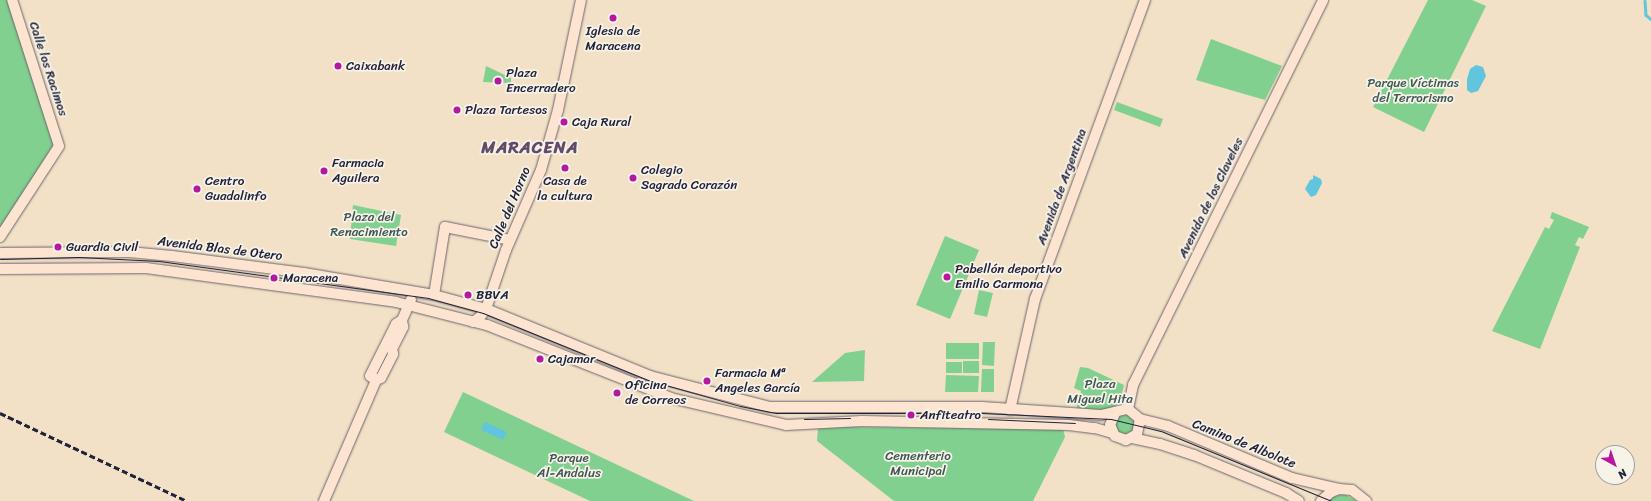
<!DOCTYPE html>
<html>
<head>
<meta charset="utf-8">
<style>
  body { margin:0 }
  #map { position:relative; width:1651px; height:501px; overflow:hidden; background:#f2e1c6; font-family:Sriracha,sans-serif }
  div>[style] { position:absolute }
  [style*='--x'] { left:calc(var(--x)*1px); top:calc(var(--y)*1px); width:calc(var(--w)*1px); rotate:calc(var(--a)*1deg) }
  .green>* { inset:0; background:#81d090 }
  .round { border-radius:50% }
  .water>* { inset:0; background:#60c5dd }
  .stream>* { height:2.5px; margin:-1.25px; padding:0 1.25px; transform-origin:1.25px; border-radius:1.25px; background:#60c5dd }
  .roads { filter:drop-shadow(0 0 1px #6b656c) drop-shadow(0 0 1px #6b656c) }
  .secondary>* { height:10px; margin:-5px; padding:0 5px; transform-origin:5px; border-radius:5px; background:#fde4d1 }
  .tram>* { height:1px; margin:-0.5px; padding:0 0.5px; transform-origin:0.5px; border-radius:0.5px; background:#22223b }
  .rail>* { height:2.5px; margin-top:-1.25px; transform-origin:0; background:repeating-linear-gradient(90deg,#22223b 0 6px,transparent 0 9px) }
  .dots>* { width:11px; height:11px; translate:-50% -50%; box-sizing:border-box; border:2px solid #f7f3e8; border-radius:50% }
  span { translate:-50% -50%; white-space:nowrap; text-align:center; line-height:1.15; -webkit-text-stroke:3.5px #f7f3e8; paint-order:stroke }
  .poi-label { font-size:13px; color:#22223b }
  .left { translate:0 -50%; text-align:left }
  .street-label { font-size:13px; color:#22223b }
  .park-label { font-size:13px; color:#3e5654 }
  .district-label { font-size:17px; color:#624a68; font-weight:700; letter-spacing:1px }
  .north { position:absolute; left:1595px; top:445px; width:40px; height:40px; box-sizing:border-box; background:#f7f3e8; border:1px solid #a29fa3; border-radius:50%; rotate:140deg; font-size:11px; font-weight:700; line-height:16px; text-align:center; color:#22223b }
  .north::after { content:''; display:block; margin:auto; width:14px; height:18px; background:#b5179e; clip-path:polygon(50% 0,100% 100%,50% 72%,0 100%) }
</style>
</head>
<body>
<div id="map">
  <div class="green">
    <div style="clip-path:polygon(0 0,9px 0,54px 144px,0 231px)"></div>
    <div style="clip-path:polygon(1428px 0,1472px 0,1486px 6px,1424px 132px,1373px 107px)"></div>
    <div style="clip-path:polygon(1211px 39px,1282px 66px,1265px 100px,1196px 80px)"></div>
    <div style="clip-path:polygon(486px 66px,511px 78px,511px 83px,483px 82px)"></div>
    <div style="clip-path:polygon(1117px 102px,1163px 119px,1160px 127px,1114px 110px)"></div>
    <div style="clip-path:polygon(353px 205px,401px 215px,396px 246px,350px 239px)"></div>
    <div style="clip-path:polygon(1552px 212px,1589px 227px,1583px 239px,1579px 237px,1575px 245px,1580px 247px,1540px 349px,1492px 331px,1545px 227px,1549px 229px,1554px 220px,1550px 218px)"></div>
    <div style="clip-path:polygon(945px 236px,979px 250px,950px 319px,916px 305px)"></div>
    <div style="clip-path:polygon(979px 290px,993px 293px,987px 317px,974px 314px)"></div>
    <div style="clip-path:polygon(983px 342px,995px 342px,994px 366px,982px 365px)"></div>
    <div style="clip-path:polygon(946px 343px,979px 343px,979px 359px,946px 359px)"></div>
    <div style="clip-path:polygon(865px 350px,864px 381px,812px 382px,845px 353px)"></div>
    <div style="clip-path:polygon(963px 361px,979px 361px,979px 373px,963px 373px)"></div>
    <div style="clip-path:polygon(946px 362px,962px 362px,962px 373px,946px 373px)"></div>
    <div style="clip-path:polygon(1080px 367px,1088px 368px,1124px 385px,1120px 402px,1109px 411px,1076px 410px,1081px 391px,1074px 388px)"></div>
    <div style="clip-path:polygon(982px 369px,994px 369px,994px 392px,981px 392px)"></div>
    <div style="clip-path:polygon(946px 375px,979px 376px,978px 392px,945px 392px)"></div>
    <div style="clip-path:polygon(463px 392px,694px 501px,590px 501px,444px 432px)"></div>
    <div class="round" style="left:1115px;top:415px;width:20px;height:20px"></div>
    <div style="clip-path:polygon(844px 427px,1063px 429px,1065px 437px,1033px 501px,894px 501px,817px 441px,818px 428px)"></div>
    <div style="clip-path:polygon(1344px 494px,1357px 501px,1327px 501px,1332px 497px)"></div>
  </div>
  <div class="water">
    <div style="clip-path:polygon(1476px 65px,1483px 67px,1486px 76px,1478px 91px,1471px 93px,1467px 90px,1467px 79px,1470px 69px)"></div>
    <div style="clip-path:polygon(1313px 175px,1321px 179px,1322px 183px,1316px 195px,1311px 197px,1305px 189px,1310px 180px,1313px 179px)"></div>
    <div style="clip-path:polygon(485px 422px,507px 432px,503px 440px,481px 430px)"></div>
  </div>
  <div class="stream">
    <div style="--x:1645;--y:1;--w:14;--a:86"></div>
    <div style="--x:1646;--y:15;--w:6;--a:39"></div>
  </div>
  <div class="roads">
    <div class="secondary">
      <div style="--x:0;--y:237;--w:108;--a:-57"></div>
      <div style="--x:59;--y:146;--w:153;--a:-107.8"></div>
      <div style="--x:1;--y:253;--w:128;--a:-0.4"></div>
      <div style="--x:129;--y:252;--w:43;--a:5.3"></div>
      <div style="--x:172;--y:256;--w:133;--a:7.3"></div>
      <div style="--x:304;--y:273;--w:132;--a:9.6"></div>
      <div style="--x:434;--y:295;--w:54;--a:15.1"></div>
      <div style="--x:486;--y:309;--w:177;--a:22.2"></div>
      <div style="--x:650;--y:376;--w:124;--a:14.5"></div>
      <div style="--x:770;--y:407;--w:212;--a:0"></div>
      <div style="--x:982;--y:407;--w:119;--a:3.8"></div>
      <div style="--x:1101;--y:415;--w:28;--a:-13"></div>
      <div style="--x:1128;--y:409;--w:16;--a:40"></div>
      <div style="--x:1140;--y:419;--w:15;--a:101"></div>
      <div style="--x:1137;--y:434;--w:13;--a:151"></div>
      <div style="--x:1126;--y:440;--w:12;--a:-160"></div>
      <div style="--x:1115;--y:436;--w:12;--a:-114"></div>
      <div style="--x:1110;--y:425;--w:13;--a:-67"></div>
      <div style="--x:0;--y:269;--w:146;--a:-0.4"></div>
      <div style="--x:146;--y:268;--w:252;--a:7.7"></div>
      <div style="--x:396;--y:302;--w:94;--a:14.2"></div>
      <div style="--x:487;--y:325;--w:198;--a:21.6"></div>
      <div style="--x:671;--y:398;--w:118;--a:13.2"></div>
      <div style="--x:786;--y:425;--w:76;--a:-3"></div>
      <div style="--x:862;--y:421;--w:207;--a:1.1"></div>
      <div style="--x:1069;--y:425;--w:26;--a:7"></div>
      <div style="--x:1095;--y:428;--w:19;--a:16"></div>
      <div style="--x:434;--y:295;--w:69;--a:-80.8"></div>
      <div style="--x:445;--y:227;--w:66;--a:11.3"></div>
      <div style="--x:473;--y:322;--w:9;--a:-36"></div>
      <div style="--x:480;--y:317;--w:10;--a:-53"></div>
      <div style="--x:486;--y:309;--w:62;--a:-71.3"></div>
      <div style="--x:506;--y:250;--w:87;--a:-66.4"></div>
      <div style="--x:541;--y:170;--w:62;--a:-74.2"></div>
      <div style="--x:558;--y:110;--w:112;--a:-78.2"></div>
      <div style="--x:376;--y:380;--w:7;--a:-146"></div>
      <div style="--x:370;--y:376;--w:58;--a:-63.4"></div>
      <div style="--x:396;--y:324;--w:7;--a:-34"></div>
      <div style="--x:402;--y:320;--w:22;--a:-66"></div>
      <div style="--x:376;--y:380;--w:5;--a:-22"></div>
      <div style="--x:381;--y:378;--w:27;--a:-63"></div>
      <div style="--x:393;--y:354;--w:5;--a:-101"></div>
      <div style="--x:392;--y:349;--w:25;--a:-63"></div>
      <div style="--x:403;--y:327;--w:7;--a:-98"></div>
      <div style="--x:1128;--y:409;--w:25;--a:-78"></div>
      <div style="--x:1133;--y:385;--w:429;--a:-63.7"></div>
      <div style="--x:1010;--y:410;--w:114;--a:-77.3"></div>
      <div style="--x:1035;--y:299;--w:319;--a:-69.8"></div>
      <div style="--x:1140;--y:419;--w:29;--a:14"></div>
      <div style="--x:1168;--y:426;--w:134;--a:22.8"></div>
      <div style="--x:1292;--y:478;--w:48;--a:13.2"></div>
      <div style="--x:1132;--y:438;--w:29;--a:12"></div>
      <div style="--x:1160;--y:444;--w:36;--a:18"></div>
      <div style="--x:1194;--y:455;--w:100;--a:22.4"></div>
      <div style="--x:1286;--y:493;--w:15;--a:32"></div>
      <div style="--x:324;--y:501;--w:132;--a:-66.7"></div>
      <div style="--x:1321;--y:501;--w:13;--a:-42"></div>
      <div style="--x:1331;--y:492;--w:9;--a:-21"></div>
      <div style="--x:1339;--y:489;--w:13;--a:4"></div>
      <div style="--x:1352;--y:490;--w:18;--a:38"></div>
    </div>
  </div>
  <div class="tram">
    <div style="--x:0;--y:259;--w:79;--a:-1.5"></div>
    <div style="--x:79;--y:257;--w:80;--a:2.9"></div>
    <div style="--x:159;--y:261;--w:272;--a:7.8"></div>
    <div style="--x:428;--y:298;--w:57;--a:15.3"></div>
    <div style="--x:483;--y:313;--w:178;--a:22.1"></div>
    <div style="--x:648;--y:380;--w:96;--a:15.8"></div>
    <div style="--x:740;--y:406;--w:38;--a:11"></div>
    <div style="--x:777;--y:413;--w:205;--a:0"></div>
    <div style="--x:982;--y:413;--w:129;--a:2.7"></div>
    <div style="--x:1111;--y:419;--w:51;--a:13.5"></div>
    <div style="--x:1161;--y:431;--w:185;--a:22.3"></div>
    <div style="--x:804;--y:419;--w:46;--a:-1.2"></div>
    <div style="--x:988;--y:419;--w:87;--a:2.6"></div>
  </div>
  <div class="rail">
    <div style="--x:0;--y:413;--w:207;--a:25.2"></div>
  </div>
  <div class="dots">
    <div style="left:613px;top:18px;background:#b5179e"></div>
    <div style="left:338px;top:66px;background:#b5179e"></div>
    <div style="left:498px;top:81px;background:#b5179e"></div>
    <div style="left:457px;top:110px;background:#b5179e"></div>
    <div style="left:564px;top:122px;background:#b5179e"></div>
    <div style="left:565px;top:168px;background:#b5179e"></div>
    <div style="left:324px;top:171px;background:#b5179e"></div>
    <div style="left:633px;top:178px;background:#b5179e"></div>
    <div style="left:197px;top:189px;background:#b5179e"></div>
    <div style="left:58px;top:247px;background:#b5179e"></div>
    <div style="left:947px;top:277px;background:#b5179e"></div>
    <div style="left:274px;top:278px;background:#b5179e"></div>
    <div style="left:468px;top:295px;background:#b5179e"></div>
    <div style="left:540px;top:359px;background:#b5179e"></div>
    <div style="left:707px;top:381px;background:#b5179e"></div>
    <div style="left:617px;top:393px;background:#b5179e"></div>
    <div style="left:911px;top:415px;background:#b5179e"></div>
  </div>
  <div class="poi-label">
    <span style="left:613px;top:39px">Iglesia de<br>Maracena</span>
    <span class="left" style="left:346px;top:66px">Caixabank</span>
    <span class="left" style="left:506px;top:81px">Plaza<br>Encerradero</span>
    <span class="left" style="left:465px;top:110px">Plaza Tartesos</span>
    <span class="left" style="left:572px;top:122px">Caja Rural</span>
    <span class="left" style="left:332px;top:171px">Farmacia<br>Aguilera</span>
    <span class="left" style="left:641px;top:178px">Colegio<br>Sagrado Corazón</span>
    <span class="left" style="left:205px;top:189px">Centro<br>Guadalinfo</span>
    <span style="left:565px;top:189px">Casa de<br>la cultura</span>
    <span class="left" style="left:66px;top:247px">Guardia Civil</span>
    <span class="left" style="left:955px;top:277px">Pabellón deportivo<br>Emilio Carmona</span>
    <span class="left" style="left:283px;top:278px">Maracena</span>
    <span class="left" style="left:476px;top:295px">BBVA</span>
    <span class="left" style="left:548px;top:359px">Cajamar</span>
    <span class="left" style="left:715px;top:381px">Farmacia Mª<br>Angeles García</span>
    <span class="left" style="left:625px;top:393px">Oficina<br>de Correos</span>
    <span class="left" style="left:920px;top:415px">Anfiteatro</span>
  </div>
  <div class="street-label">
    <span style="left:48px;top:69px;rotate:72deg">Calle los Racimos</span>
    <span style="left:1062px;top:187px;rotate:-70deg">Avenida de Argentina</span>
    <span style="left:1211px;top:198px;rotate:-64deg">Avenida de los Claveles</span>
    <span style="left:510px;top:208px;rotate:-67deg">Calle del Horno</span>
    <span style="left:220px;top:249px;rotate:7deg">Avenida Blas de Otero</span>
    <span style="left:1244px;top:444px;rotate:22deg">Camino de Albolote</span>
  </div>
  <div class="park-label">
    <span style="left:1413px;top:91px">Parque Víctimas<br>del Terrorismo</span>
    <span style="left:369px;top:225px">Plaza del<br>Renacimiento</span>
    <span style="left:1100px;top:392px">Plaza<br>Miguel Hita</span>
    <span style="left:918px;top:464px">Cementerio<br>Municipal</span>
    <span style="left:569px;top:466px">Parque<br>Al-Andalus</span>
  </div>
  <div class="district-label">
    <span style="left:530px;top:148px">MARACENA</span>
  </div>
  <div class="north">N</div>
</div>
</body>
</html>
